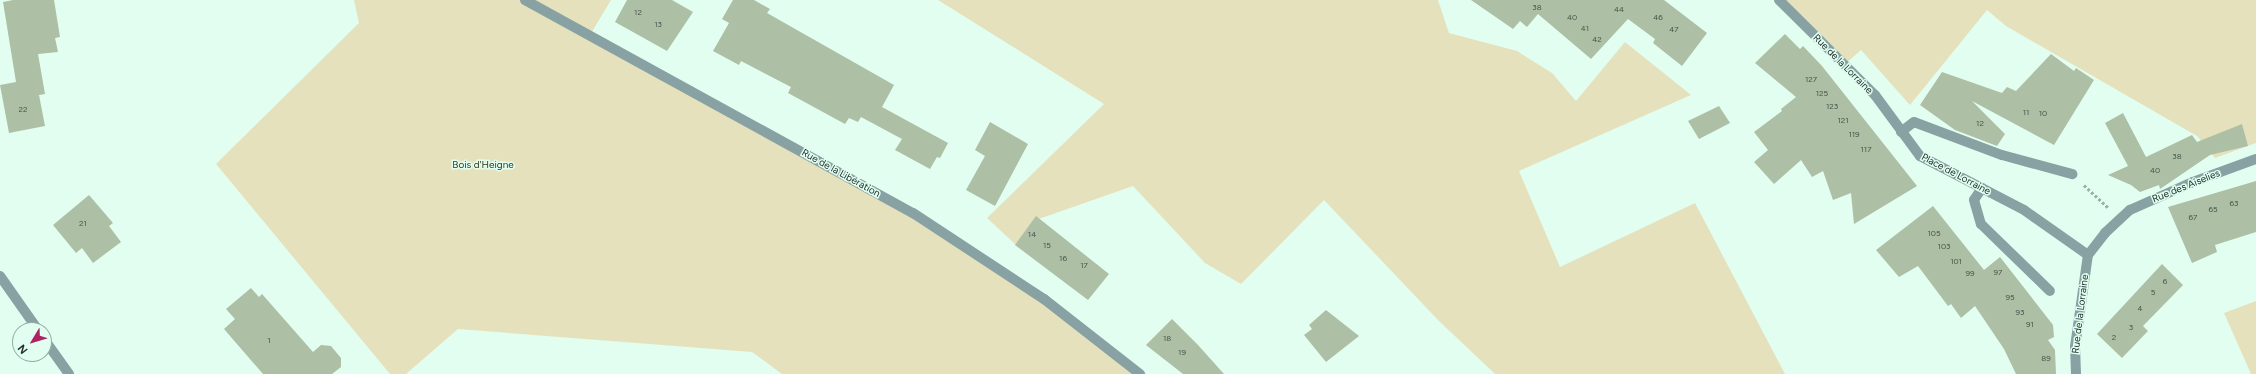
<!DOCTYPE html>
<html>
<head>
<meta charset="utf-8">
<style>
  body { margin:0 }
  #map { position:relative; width:2256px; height:374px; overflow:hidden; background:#e1fef1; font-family:Figtree,sans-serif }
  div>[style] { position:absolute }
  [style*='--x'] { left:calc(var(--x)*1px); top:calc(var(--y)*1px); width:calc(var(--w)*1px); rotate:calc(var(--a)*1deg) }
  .green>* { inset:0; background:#e6e1bd }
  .building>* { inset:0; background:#adbfa4 }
  .path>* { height:2.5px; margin-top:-1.25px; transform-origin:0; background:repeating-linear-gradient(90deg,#9ab2a8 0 3px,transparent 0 5px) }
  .minor>* { height:10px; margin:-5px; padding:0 5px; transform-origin:5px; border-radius:5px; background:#88a2a4 }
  span { translate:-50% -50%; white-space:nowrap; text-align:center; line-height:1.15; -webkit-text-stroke:3px #e1fef1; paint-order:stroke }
  .number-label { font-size:8px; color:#46544a }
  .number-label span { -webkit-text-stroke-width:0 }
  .street-label { font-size:10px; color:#23312c }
  .park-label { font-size:10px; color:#3c360f }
  .north { position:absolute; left:12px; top:322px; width:40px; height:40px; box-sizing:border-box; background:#e1fef1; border:1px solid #95aca2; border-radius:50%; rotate:232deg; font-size:11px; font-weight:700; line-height:16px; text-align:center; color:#23312c }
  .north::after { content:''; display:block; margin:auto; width:14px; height:18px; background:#ae2362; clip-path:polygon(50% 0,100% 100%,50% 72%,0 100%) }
</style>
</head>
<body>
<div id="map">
  <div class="green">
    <div style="clip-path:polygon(354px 0,611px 0,590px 35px,992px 264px,1140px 374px,782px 374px,752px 352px,458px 329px,406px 374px,390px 374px,216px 164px,359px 23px)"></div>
    <div style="clip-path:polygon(938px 0,1438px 0,1449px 33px,1517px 51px,1552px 73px,1576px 101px,1625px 42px,1691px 95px,1519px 171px,1560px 267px,1695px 203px,1785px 374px,1495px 374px,1438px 320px,1324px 200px,1241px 284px,1205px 263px,1133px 186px,1033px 221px,1016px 245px,987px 218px,1104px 104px)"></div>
    <div style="clip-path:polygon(1779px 0,2256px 0,2256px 143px,2215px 158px,2197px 136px,2006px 26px,1987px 10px,1910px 105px,1861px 50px,1844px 65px)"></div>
    <div style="clip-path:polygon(2256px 301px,2256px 374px,2251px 374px,2224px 313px)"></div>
  </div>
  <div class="building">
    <div style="clip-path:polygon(13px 0,54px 0,60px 37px,55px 38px,58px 52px,38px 54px,45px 94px,39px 95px,45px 126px,9px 133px,0 85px,16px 82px,3px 2px)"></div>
    <div style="clip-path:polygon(627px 0,672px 0,693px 12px,667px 51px,615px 22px)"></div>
    <div style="clip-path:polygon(733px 0,754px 0,770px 9px,767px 13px,894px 85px,882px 107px,948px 143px,940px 158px,937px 157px,930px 169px,895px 150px,902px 139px,861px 117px,858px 122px,849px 118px,845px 124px,788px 93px,791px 87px,741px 61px,739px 65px,713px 51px,729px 23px,722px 19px)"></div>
    <div style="clip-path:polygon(1471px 0,1664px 0,1707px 33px,1682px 66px,1653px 43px,1655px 39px,1628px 19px,1591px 59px,1538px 14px,1527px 27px,1520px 21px,1513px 29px)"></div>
    <div style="clip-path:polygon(1785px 34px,1800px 49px,1803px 46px,1822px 66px,1917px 186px,1854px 224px,1851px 193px,1833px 200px,1823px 171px,1812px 177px,1801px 160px,1774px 184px,1754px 162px,1768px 150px,1754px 132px,1782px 111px,1781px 109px,1796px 97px,1755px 63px)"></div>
    <div style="clip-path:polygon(2051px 54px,2074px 71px,2076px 68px,2094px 80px,2054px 145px,1972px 101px,2005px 134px,1997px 146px,1955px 130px,1920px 105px,1942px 72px,2002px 93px,2007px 87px,2016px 91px)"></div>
    <div style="clip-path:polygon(1719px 106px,1730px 123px,1699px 139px,1688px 121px)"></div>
    <div style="clip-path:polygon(2123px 113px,2146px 157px,2192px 135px,2197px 142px,2242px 124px,2248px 146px,2210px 155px,2160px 189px,2159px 185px,2140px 192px,2131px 185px,2108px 175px,2128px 166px,2105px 123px)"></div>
    <div style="clip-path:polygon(990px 122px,1028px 144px,995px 206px,966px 190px,985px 156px,975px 150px)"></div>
    <div style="clip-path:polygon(2256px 181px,2256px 232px,2215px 245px,2217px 252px,2192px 263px,2168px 207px)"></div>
    <div style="clip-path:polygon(89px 195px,113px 223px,109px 226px,121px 242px,93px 263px,82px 248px,76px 253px,53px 225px)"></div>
    <div style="clip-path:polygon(1933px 206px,1984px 270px,2000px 257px,2053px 325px,2054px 337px,2048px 340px,2055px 350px,2056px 374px,2016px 374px,2004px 349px,1975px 306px,1961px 318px,1951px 304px,1948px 306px,1918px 266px,1899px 277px,1876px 250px)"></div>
    <div style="clip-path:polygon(1036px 216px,1109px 274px,1088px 300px,1015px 245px)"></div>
    <div style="clip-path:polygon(2162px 264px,2183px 285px,2143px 326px,2148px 331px,2122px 358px,2097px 334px)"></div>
    <div style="clip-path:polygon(251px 288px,259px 297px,262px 294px,313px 352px,321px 345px,331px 346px,341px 358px,341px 367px,332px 374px,263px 374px,224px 329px,235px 319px,226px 309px)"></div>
    <div style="clip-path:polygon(1326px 310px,1359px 336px,1326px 362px,1304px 335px,1312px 329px,1309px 325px)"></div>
    <div style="clip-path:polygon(1172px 319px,1198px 345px,1224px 374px,1183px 374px,1146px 345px)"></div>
  </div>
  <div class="path">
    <div style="--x:2084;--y:185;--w:33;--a:43"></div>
  </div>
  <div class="minor">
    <div style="--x:525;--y:0;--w:443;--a:28.8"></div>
    <div style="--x:913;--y:213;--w:157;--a:33.3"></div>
    <div style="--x:1044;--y:299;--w:122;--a:38"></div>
    <div style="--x:1779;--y:0;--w:135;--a:44.7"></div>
    <div style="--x:1875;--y:95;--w:76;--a:53.6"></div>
    <div style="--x:1920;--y:156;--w:117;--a:27.4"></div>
    <div style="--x:2024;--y:210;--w:78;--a:35.1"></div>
    <div style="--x:1901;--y:132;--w:16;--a:-38"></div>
    <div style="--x:1914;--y:122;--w:94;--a:20.6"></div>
    <div style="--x:2002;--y:155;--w:73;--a:15.2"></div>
    <div style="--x:1982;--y:188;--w:14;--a:124"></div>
    <div style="--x:1974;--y:200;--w:25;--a:74"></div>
    <div style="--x:1981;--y:224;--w:96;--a:44.2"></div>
    <div style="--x:0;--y:276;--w:66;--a:54.9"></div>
    <div style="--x:44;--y:339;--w:43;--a:54.5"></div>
    <div style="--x:2076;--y:374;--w:27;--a:-92"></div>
    <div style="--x:2075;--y:347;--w:93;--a:-82"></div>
    <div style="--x:2088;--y:255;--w:28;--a:-52"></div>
    <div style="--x:2105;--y:233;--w:34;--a:-43"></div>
    <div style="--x:2130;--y:210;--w:69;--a:-24"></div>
    <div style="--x:2193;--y:182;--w:67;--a:-20.1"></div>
  </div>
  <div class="number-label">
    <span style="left:1537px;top:8px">38</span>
    <span style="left:1619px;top:10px">44</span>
    <span style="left:638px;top:13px">12</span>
    <span style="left:1572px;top:18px">40</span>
    <span style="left:1658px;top:18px">46</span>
    <span style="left:658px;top:25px">13</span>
    <span style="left:1585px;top:29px">41</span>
    <span style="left:1674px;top:30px">47</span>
    <span style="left:1597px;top:40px">42</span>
    <span style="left:1811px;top:80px">127</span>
    <span style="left:1822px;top:94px">125</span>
    <span style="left:1832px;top:107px">123</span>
    <span style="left:23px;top:110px">22</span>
    <span style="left:2026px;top:113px">11</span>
    <span style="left:2043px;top:114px">10</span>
    <span style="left:1843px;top:121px">121</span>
    <span style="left:1980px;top:124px">12</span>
    <span style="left:1854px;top:135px">119</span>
    <span style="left:1866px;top:150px">117</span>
    <span style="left:2177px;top:157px">38</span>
    <span style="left:2155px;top:171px">40</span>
    <span style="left:2234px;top:204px">63</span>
    <span style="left:2213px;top:210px">65</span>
    <span style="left:2193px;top:218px">67</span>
    <span style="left:83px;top:224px">21</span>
    <span style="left:1934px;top:234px">105</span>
    <span style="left:1032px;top:235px">14</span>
    <span style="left:1047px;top:246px">15</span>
    <span style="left:1944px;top:247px">103</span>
    <span style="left:1063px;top:259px">16</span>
    <span style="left:1956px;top:262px">101</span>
    <span style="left:1084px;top:266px">17</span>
    <span style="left:1998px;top:273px">97</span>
    <span style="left:1970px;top:274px">99</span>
    <span style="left:2165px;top:282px">6</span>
    <span style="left:2153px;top:293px">5</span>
    <span style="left:2010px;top:298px">95</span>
    <span style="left:2140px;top:309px">4</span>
    <span style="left:2020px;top:313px">93</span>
    <span style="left:2030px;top:325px">91</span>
    <span style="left:2131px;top:328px">3</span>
    <span style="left:2114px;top:338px">2</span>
    <span style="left:1167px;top:339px">18</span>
    <span style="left:269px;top:341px">1</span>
    <span style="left:1182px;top:353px">19</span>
    <span style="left:2046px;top:359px">89</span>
  </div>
  <div class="street-label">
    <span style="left:1843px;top:64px;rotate:45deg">Rue de la Lorraine</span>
    <span style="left:841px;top:173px;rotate:29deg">Rue de la Libération</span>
    <span style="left:1956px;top:174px;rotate:28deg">Place de Lorraine</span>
    <span style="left:2186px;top:186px;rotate:-22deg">Rue des Aiselies</span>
    <span style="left:2080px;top:314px;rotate:-83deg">Rue de la Lorraine</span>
  </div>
  <div class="park-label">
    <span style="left:483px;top:165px">Bois d'Heigne</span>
  </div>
  <div class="north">N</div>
</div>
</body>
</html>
